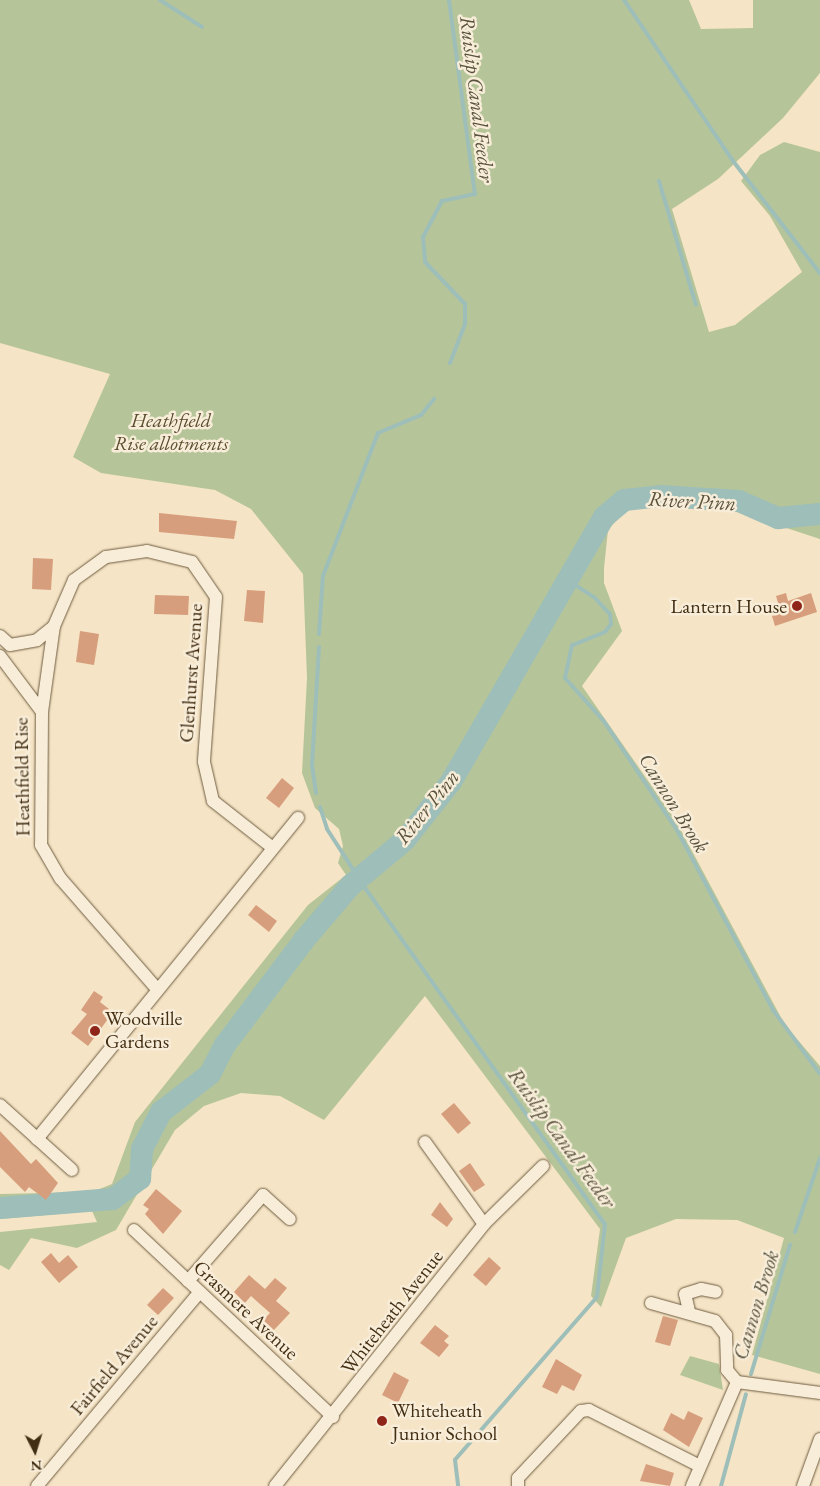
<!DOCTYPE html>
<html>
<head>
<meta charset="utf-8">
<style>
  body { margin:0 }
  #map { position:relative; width:820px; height:1486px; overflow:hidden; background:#f5e4c5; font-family:"EB Garamond",serif }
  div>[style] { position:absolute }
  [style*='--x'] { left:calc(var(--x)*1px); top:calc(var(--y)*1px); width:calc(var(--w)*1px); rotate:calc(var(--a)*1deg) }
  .green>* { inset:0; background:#b6c599 }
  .stream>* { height:4px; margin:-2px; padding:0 2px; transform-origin:2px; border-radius:2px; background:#9dbeb9 }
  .river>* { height:22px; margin:-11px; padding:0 11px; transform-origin:11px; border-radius:11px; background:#9dbeb9 }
  .building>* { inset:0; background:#d79e7d }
  .roads { filter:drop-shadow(0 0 1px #6f5c40) drop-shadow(0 0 1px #6f5c40) }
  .minor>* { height:12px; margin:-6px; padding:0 6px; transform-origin:6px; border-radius:6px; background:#f8edd9 }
  .dots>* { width:14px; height:14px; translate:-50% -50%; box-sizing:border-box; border:2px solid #f8edd9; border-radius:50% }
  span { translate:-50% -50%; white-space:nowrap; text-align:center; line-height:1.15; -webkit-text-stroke:5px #f8edd9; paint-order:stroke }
  .park-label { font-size:20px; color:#594c2e; font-style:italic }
  .poi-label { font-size:20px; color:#422e13 }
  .right { translate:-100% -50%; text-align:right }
  .left { translate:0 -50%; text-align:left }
  .street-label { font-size:20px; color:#422e13 }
  .water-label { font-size:21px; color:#59523c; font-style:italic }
  .north { position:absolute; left:10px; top:1426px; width:50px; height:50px; -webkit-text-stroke:4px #f8edd9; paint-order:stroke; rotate:175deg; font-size:14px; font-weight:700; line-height:20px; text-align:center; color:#422e13 }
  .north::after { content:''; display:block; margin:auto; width:18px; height:22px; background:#422e13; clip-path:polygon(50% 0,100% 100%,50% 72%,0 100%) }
</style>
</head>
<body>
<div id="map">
  <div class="green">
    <div style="clip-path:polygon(0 0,689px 0,701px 29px,753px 28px,753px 0,820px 0,820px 73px,783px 118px,718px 179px,672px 209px,709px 332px,735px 325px,802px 272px,770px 216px,741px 181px,760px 155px,784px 142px,820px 152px,820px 539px,719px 506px,628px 507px,608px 530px,604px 568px,604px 583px,622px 631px,582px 686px,676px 821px,785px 1025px,820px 1066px,820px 1374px,752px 1355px,784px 1238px,737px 1220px,676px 1219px,626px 1238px,601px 1307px,591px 1296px,600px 1229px,425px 996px,324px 1120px,280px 1096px,241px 1093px,204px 1106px,175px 1130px,116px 1230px,77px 1248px,31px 1238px,9px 1270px,0 1265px,0 1232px,97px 1222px,92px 1211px,0 1219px,0 1194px,92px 1192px,112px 1184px,135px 1122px,308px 905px,346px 875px,338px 863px,343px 846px,339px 829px,315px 808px,302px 773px,307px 678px,303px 574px,251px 509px,215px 490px,101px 473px,73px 457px,110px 374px,0 343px)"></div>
    <div style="clip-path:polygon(690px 1356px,719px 1364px,723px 1390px,680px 1375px)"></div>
  </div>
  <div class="stream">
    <div style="--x:160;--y:0;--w:50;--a:32.7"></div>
    <div style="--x:449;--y:0;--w:196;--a:82.4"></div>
    <div style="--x:475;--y:194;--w:34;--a:168"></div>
    <div style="--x:442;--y:201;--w:41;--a:117.8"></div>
    <div style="--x:423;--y:237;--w:25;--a:85"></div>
    <div style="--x:425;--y:262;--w:58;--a:46.4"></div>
    <div style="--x:465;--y:304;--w:20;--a:90"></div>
    <div style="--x:465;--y:324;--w:42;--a:111"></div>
    <div style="--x:624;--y:0;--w:194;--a:55.9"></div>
    <div style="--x:733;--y:161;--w:142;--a:52.2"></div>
    <div style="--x:659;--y:181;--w:129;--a:73.4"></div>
    <div style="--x:569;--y:581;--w:30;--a:33"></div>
    <div style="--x:594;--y:597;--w:23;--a:47"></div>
    <div style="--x:610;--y:614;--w:10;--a:84"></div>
    <div style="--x:611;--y:624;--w:10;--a:127"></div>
    <div style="--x:605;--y:632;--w:35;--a:158"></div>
    <div style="--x:572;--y:645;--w:34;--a:102"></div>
    <div style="--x:565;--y:678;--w:57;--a:47.9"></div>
    <div style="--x:603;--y:720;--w:133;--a:56.1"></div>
    <div style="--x:677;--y:830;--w:204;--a:61.9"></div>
    <div style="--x:773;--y:1010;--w:79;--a:53.7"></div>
    <div style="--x:319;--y:634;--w:58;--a:-86.1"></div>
    <div style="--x:323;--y:576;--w:153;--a:-69"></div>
    <div style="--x:378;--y:433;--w:47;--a:-22.7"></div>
    <div style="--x:421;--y:415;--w:21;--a:-51"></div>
    <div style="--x:316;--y:793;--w:28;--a:-98"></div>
    <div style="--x:312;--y:765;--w:118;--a:-86.6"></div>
    <div style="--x:320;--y:807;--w:23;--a:72"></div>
    <div style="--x:327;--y:829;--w:70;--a:57.2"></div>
    <div style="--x:365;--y:888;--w:413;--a:54.5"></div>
    <div style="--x:605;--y:1224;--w:73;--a:96.3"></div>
    <div style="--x:597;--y:1297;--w:216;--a:131.1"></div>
    <div style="--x:455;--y:1460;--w:26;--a:83"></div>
    <div style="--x:795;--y:1232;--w:78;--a:-71.3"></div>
    <div style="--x:751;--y:1374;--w:135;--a:-73.2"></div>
    <div style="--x:721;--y:1486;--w:95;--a:-74.8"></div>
  </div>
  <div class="river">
    <div style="--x:0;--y:1208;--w:113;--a:-4.6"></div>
    <div style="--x:113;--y:1199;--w:34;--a:-37"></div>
    <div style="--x:140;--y:1179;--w:30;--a:-86"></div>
    <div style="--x:142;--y:1149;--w:42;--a:-62.8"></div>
    <div style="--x:161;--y:1112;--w:62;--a:-37.8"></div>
    <div style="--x:210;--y:1074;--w:33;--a:-63"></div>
    <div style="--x:225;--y:1045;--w:131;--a:-53"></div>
    <div style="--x:304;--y:940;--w:72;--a:-49.5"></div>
    <div style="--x:351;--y:885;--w:70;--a:-39.8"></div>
    <div style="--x:405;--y:840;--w:74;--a:-51.6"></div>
    <div style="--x:451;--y:782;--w:306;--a:-60"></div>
    <div style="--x:604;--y:517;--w:26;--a:-40"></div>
    <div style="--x:624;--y:500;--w:37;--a:-6"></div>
    <div style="--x:661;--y:496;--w:78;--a:3.7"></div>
    <div style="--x:739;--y:501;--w:43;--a:23.6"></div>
    <div style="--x:778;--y:518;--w:42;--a:-5.4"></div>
  </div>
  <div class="building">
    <div style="clip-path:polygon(159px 513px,237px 521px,234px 539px,159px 532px)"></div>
    <div style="clip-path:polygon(33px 558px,53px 559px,51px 590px,32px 589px)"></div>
    <div style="clip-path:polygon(247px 590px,265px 591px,263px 623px,244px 621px)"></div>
    <div style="clip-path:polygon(786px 593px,788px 601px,811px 593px,817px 612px,775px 626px,772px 616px,781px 613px,776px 596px)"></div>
    <div style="clip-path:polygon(155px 595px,189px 596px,188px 615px,154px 614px)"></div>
    <div style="clip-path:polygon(80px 631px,99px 634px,94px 665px,76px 662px)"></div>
    <div style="clip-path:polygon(282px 778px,294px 788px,279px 808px,266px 798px)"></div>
    <div style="clip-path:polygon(256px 905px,277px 921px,269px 932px,248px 915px)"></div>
    <div style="clip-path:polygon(94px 991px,103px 997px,100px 1002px,109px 1009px,104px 1016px,108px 1019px,88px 1046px,71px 1033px,87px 1014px,81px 1010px)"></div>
    <div style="clip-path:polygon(454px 1103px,471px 1123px,458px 1134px,441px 1114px)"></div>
    <div style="clip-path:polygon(0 1131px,31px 1164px,36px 1159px,58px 1183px,46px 1200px,29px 1187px,25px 1192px,0 1167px)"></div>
    <div style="clip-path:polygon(470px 1163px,485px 1185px,474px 1192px,459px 1171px)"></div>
    <div style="clip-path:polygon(156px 1189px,182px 1211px,163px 1234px,145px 1214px,149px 1209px,143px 1205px)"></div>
    <div style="clip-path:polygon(440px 1202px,453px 1219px,447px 1227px,431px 1215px)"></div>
    <div style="clip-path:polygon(51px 1253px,59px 1263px,68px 1255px,78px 1267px,59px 1283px,41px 1262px)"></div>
    <div style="clip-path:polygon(489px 1257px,501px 1268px,486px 1286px,473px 1275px)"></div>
    <div style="clip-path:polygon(249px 1275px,265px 1289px,275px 1278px,287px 1288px,276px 1301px,290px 1313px,274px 1330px,263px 1320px,270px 1313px,251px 1296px,245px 1303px,234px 1292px)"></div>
    <div style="clip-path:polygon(163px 1288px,174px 1298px,158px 1315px,147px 1305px)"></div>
    <div style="clip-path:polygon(663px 1316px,678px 1320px,670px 1346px,655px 1342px)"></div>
    <div style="clip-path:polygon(435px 1325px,449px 1336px,444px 1341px,449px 1345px,439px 1357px,420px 1343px)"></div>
    <div style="clip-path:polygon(556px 1359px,582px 1375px,574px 1391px,562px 1385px,557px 1394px,542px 1387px)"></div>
    <div style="clip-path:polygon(394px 1372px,409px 1380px,398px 1403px,382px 1395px)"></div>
    <div style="clip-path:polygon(688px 1411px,703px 1418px,689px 1447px,663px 1430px,671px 1413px,684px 1420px)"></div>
    <div style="clip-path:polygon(646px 1464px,674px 1473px,670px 1486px,640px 1481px)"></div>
  </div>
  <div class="roads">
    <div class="minor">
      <div style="--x:0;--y:636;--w:13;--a:42"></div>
      <div style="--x:10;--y:645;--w:27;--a:-10"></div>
      <div style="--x:37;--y:640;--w:22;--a:-39"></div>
      <div style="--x:0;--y:656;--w:70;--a:53.1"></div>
      <div style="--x:42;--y:712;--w:133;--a:90.4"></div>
      <div style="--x:41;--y:845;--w:39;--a:60"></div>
      <div style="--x:61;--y:879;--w:147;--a:48.9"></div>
      <div style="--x:42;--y:712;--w:87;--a:-82.1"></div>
      <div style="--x:54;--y:626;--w:50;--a:-66.5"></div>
      <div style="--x:74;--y:580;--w:39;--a:-36"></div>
      <div style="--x:106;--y:557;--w:41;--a:-8.3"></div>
      <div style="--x:147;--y:551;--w:46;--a:13.7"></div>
      <div style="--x:192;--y:562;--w:42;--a:55.6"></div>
      <div style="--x:216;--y:597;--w:165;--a:94.2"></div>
      <div style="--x:204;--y:762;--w:40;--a:77"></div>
      <div style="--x:213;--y:801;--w:76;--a:38.1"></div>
      <div style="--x:0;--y:1105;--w:97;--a:42.1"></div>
      <div style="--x:37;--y:1139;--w:414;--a:-50.9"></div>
      <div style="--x:425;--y:1142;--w:101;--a:54.3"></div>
      <div style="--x:134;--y:1230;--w:273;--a:43.2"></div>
      <div style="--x:188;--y:1281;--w:114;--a:-48.9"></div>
      <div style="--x:263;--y:1195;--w:36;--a:42"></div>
      <div style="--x:651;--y:1303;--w:66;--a:15.7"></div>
      <div style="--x:715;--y:1321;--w:18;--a:52"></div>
      <div style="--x:726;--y:1335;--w:35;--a:88"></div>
      <div style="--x:727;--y:1370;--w:16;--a:50"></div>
      <div style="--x:689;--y:1311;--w:17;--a:-103"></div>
      <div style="--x:685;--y:1294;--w:17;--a:-17"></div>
      <div style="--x:701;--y:1289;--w:15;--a:11"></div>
      <div style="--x:737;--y:1382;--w:84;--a:7.5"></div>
      <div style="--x:37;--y:1486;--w:253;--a:-50"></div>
      <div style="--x:275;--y:1486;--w:335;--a:-51.4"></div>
      <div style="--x:484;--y:1224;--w:83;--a:-44.5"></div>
      <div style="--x:518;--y:1486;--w:8;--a:-90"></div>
      <div style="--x:518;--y:1478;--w:92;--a:-46.8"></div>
      <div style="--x:581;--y:1411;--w:8;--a:-7"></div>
      <div style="--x:589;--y:1410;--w:124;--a:26.8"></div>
      <div style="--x:692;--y:1486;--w:113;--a:-66.6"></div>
      <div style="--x:803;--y:1486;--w:50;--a:-70.1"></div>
    </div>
  </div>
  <div class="dots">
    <div style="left:797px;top:606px;background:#8f2418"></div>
    <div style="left:95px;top:1031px;background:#8f2418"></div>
    <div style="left:382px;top:1421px;background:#8f2418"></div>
  </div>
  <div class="park-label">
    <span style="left:171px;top:432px">Heathfield<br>Rise allotments</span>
  </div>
  <div class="poi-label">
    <span class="right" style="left:787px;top:606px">Lantern House</span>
    <span class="left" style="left:105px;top:1030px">Woodville<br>Gardens</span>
    <span class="left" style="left:392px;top:1422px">Whiteheath<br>Junior School</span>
  </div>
  <div class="street-label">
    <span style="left:191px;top:673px;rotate:-86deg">Glenhurst Avenue</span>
    <span style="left:22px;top:777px;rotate:-91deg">Heathfield Rise</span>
    <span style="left:246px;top:1310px;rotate:43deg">Grasmere Avenue</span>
    <span style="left:392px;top:1312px;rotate:-52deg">Whiteheath Avenue</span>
    <span style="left:114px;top:1365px;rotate:-50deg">Fairfield Avenue</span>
  </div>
  <div class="water-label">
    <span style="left:477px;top:99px;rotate:83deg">Ruislip Canal Feeder</span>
    <span style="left:692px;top:501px;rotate:3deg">River Pinn</span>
    <span style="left:674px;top:803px;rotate:58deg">Cannon Brook</span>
    <span style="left:427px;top:807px;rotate:-51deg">River Pinn</span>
    <span style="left:562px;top:1138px;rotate:54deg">Ruislip Canal Feeder</span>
    <span style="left:756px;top:1305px;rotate:-73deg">Cannon Brook</span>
  </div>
  <div class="north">N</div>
</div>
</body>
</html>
